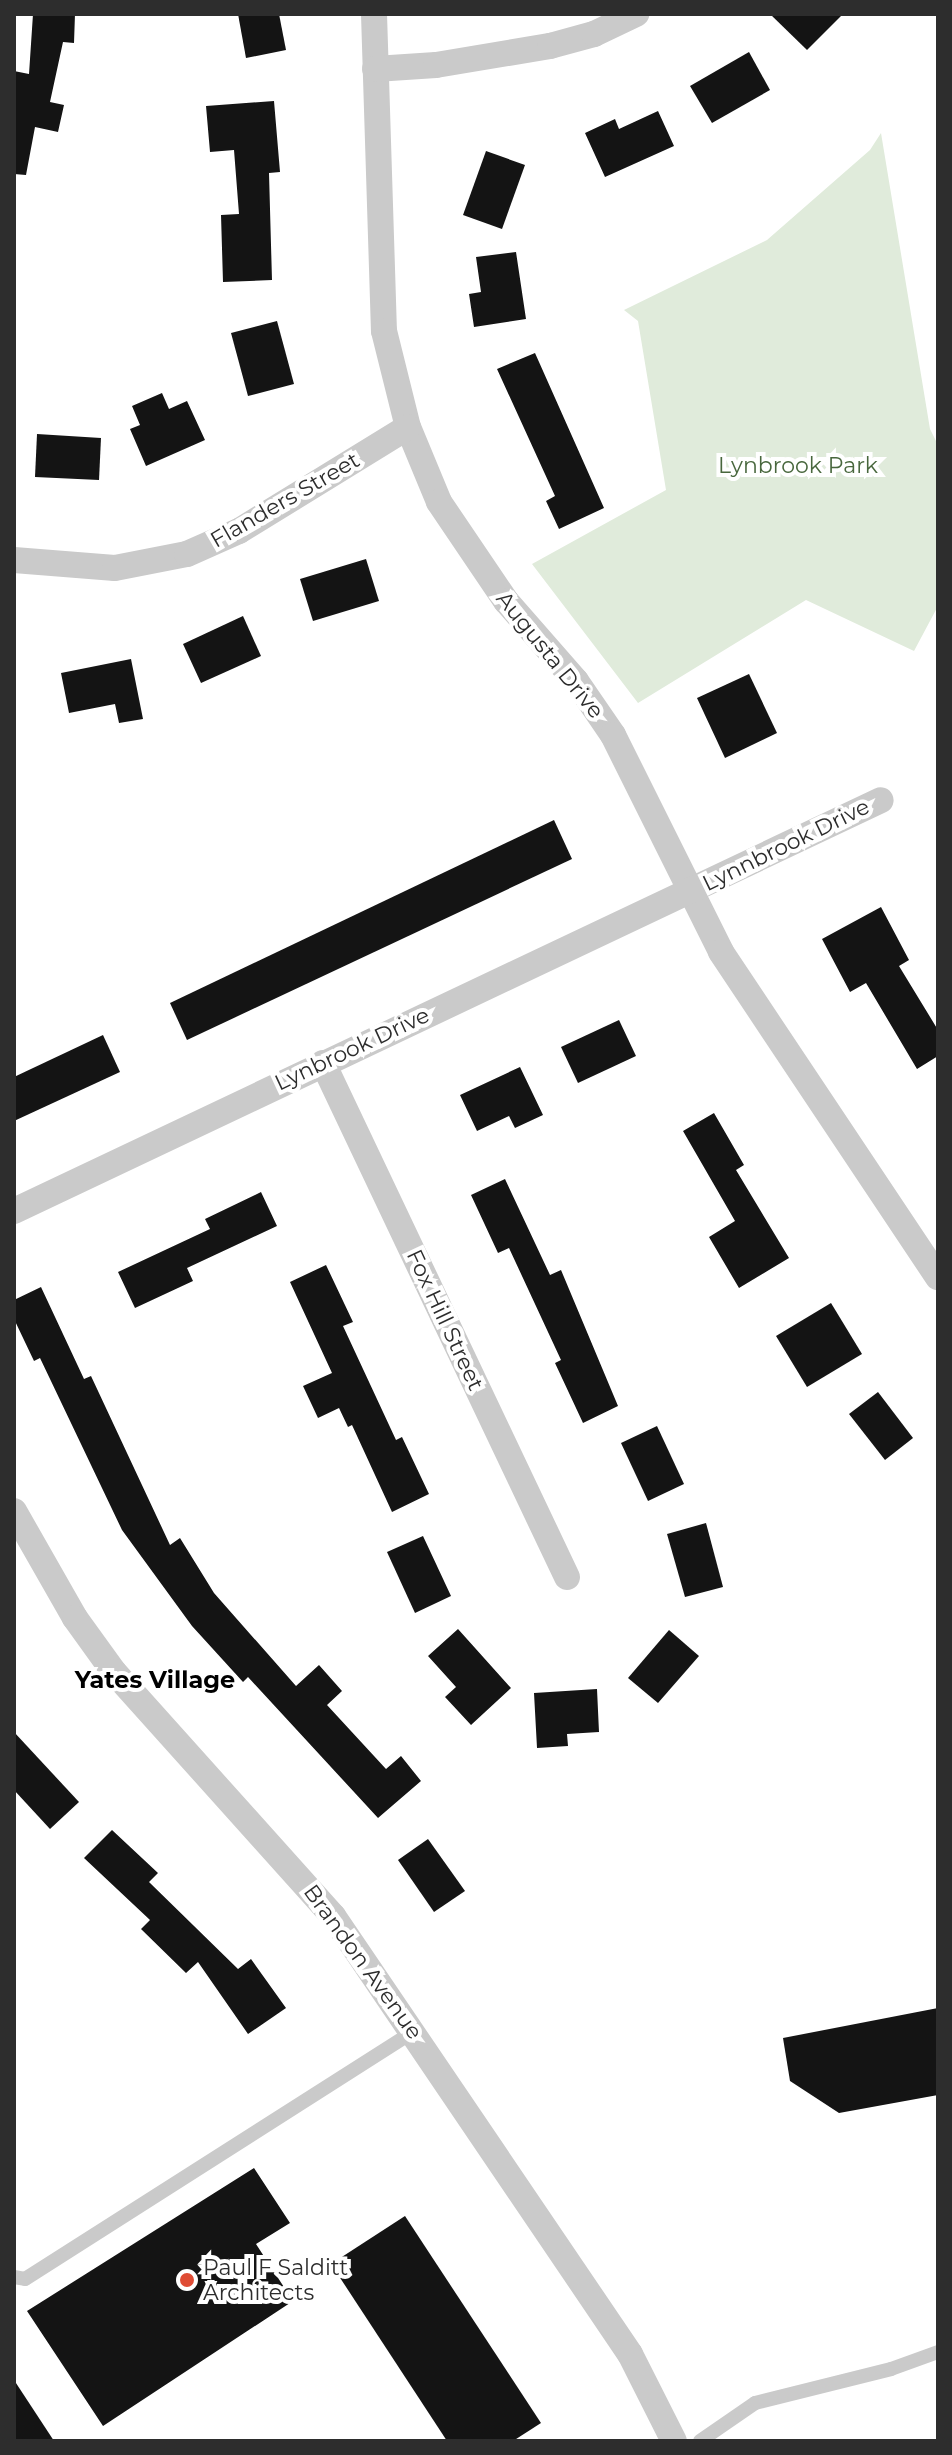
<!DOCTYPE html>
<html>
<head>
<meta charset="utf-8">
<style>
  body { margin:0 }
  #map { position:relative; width:952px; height:2455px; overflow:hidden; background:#fff; font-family:Montserrat,sans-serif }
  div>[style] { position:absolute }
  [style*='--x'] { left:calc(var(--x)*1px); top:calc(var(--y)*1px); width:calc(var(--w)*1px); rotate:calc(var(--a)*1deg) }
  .green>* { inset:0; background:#e0ebdb }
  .building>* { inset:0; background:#141414 }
  .service>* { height:14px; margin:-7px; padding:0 7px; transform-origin:7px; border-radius:7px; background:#cacaca }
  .minor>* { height:26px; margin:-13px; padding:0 13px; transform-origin:13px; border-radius:13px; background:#cacaca }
  .dots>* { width:22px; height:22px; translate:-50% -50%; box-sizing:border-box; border:4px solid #fff; border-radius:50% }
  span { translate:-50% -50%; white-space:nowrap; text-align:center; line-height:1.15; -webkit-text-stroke:8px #fff; paint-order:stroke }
  .park-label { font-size:22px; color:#48673d }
  .street-label { font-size:22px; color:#2d2d2d }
  .poi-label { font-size:22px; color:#2d2d2d }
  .left { translate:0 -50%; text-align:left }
  .neighbourhood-label { font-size:24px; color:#000; font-weight:700 }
  .frame { position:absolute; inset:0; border:16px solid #2d2d2d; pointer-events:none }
</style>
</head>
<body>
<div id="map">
  <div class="green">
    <div style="clip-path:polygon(881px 133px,930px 429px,938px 445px,938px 606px,914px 651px,806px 600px,638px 703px,532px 564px,666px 490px,638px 321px,624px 310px,767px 240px,870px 150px)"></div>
  </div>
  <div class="building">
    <div style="clip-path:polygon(33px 14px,75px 14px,74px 43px,63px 42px,50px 102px,64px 105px,58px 132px,35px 127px,26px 175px,14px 174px,14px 71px,29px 74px)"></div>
    <div style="clip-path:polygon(238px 14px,279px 14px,286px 50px,246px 58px)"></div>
    <div style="clip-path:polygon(770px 14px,843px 14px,807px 50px)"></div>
    <div style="clip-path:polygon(749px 52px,770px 90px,712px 123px,690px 86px)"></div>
    <div style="clip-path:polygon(274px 101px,280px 172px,269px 173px,272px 280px,223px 282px,221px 215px,239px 214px,234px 150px,210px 152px,206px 106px)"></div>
    <div style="clip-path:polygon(658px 111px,674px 146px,605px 177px,585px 133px,615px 119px,619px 129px)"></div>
    <div style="clip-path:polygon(486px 151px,525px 165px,502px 229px,463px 215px)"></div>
    <div style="clip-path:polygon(516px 252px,526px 319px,474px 327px,469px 294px,481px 292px,476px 257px)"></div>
    <div style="clip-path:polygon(277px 321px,294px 384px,248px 396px,231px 333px)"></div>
    <div style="clip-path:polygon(535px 353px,604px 508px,559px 529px,546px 501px,555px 496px,497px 369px)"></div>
    <div style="clip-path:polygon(162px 393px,169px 409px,187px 401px,205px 440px,146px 466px,130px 429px,140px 425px,132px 406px)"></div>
    <div style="clip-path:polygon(37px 434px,101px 438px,99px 480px,35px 477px)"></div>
    <div style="clip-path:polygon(366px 559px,379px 601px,313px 621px,300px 579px)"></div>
    <div style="clip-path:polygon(243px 616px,261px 656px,201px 683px,183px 644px)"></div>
    <div style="clip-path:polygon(131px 659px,143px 719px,119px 723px,115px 704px,69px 713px,61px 673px)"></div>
    <div style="clip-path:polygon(749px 674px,777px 733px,725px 758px,697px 698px)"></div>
    <div style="clip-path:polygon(554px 820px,572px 859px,187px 1040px,170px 1003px)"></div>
    <div style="clip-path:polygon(881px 907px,909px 960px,899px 966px,938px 1030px,938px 1056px,917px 1069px,866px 983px,850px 992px,822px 939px)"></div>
    <div style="clip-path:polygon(619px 1020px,636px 1056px,578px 1083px,561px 1047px)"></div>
    <div style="clip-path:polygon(103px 1035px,120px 1072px,14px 1121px,14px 1077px)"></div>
    <div style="clip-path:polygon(520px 1067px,543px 1115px,515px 1128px,509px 1116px,477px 1131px,460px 1095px)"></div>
    <div style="clip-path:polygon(714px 1113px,744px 1165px,736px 1170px,789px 1258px,739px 1288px,709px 1237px,735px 1221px,683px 1131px)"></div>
    <div style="clip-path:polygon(505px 1179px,550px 1275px,561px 1270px,618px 1406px,583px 1423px,555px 1363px,561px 1360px,509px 1248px,498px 1253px,471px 1195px)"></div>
    <div style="clip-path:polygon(261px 1192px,277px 1226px,187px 1268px,193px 1281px,135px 1308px,118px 1272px,210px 1229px,205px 1219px)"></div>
    <div style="clip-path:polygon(326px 1265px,353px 1322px,343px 1326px,396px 1440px,402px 1437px,429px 1494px,392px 1512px,352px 1425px,348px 1427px,339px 1408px,318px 1418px,303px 1386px,332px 1373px,290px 1282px)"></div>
    <div style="clip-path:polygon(41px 1287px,84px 1379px,91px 1376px,170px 1545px,180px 1538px,214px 1593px,296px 1686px,319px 1665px,342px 1691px,327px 1705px,386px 1769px,401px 1756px,421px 1781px,378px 1818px,248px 1677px,243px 1682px,192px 1626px,122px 1530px,40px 1358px,34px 1361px,14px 1319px,14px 1300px)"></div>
    <div style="clip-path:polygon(831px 1303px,862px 1354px,807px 1387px,776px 1336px)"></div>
    <div style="clip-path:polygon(878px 1392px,913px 1438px,885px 1460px,849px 1414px)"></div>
    <div style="clip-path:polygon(657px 1426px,684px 1484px,648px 1501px,621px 1443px)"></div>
    <div style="clip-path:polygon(706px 1523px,723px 1587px,685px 1597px,667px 1534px)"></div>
    <div style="clip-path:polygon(423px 1536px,451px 1596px,415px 1613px,387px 1552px)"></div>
    <div style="clip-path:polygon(458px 1629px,511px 1688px,471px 1725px,445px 1697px,456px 1687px,428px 1656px)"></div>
    <div style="clip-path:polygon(669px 1630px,699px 1656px,658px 1703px,628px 1678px)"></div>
    <div style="clip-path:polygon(597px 1689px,599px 1732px,567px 1734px,568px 1746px,537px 1748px,534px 1693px)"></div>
    <div style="clip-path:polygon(14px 1732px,79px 1802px,50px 1829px,14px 1790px)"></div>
    <div style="clip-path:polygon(112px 1830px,158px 1873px,149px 1882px,238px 1969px,251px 1959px,286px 2008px,248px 2034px,198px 1962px,186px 1973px,141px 1929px,150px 1920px,84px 1858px)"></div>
    <div style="clip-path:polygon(428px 1839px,465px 1891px,434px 1912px,398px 1860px)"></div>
    <div style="clip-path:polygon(938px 2008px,938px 2095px,839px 2113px,790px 2081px,783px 2038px)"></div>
    <div style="clip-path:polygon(254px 2168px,290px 2223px,256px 2244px,293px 2301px,103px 2426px,27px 2311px)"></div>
    <div style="clip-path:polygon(405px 2216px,541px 2423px,513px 2441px,447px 2441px,331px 2264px)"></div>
    <div style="clip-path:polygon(14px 2380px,54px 2441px,14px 2441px)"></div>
  </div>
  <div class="service">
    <div style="--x:14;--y:2277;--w:11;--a:10"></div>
    <div style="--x:25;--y:2279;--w:461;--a:-32.5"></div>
    <div style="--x:700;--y:2441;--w:67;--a:-34.6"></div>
    <div style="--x:755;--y:2403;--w:140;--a:-14"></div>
    <div style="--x:891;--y:2369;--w:50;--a:-19.9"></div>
  </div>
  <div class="minor">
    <div style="--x:374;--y:14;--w:317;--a:88.2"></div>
    <div style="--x:384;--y:331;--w:99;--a:76"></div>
    <div style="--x:408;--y:427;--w:81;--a:67.5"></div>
    <div style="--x:439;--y:502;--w:120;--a:55.9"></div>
    <div style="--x:506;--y:601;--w:106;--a:48.8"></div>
    <div style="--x:576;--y:681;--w:65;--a:55.6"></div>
    <div style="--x:613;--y:735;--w:242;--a:63.5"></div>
    <div style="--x:721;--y:952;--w:391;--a:56.3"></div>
    <div style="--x:375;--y:69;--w:61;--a:-3.8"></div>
    <div style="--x:436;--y:65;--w:116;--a:-9.5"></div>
    <div style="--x:550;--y:46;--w:46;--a:-15.3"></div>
    <div style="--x:594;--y:34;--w:47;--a:-25.5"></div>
    <div style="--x:14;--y:560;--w:101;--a:4.5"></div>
    <div style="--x:115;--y:568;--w:73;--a:-11"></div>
    <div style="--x:187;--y:554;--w:57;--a:-23.9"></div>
    <div style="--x:239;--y:531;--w:198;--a:-31.6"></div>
    <div style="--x:323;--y:1063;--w:569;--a:64.61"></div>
    <div style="--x:14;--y:1211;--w:959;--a:-25.36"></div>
    <div style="--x:14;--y:1511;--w:123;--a:60.3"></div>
    <div style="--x:75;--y:1618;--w:67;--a:54.2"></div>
    <div style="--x:114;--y:1672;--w:328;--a:48.1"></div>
    <div style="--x:333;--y:1916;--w:529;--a:55.86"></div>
    <div style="--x:630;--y:2354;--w:97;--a:63.2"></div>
  </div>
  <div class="dots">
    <div style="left:187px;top:2280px;background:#df4c35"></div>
  </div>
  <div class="park-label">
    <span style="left:798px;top:466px">Lynbrook Park</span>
  </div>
  <div class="street-label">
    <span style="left:285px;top:500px;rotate:-30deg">Flanders Street</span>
    <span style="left:550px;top:655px;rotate:51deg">Augusta Drive</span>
    <span style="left:786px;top:845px;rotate:-26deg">Lynnbrook Drive</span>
    <span style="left:352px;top:1049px;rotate:-25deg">Lynbrook Drive</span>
    <span style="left:445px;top:1320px;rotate:65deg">Fox Hill Street</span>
    <span style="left:363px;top:1962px;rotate:54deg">Brandon Avenue</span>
  </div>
  <div class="poi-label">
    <span class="left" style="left:203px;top:2280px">Paul F Salditt<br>Architects</span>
  </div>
  <div class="neighbourhood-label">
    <span style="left:155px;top:1680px">Yates Village</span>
  </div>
  <div class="frame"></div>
</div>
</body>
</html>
